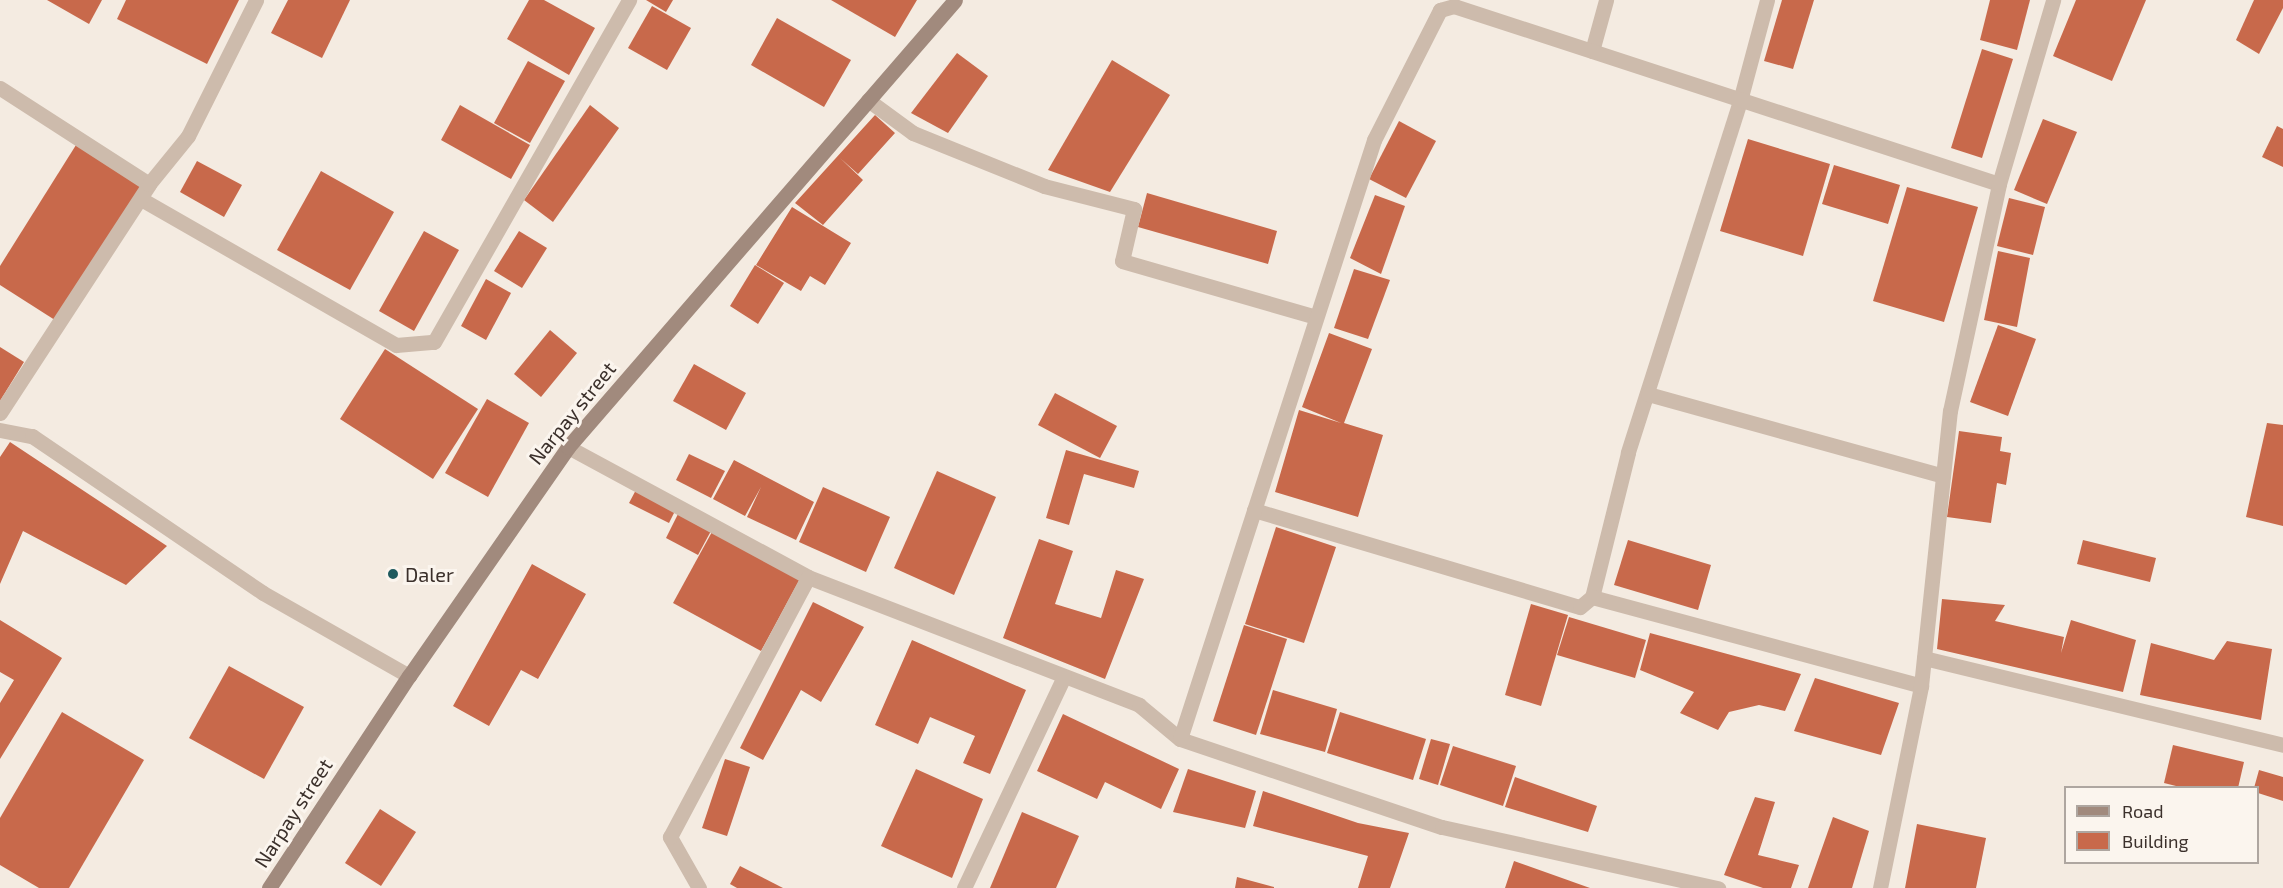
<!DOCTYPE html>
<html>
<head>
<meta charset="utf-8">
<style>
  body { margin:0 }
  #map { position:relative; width:2283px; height:888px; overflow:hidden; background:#f4ebe1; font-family:"Exo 2",sans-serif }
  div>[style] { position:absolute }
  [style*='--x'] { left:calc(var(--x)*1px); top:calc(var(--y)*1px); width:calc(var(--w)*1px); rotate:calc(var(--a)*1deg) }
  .building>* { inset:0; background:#c8694b }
  .lane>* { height:15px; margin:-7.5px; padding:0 7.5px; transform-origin:7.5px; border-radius:7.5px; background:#cdbbac }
  .street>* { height:15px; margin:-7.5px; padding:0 7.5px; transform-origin:7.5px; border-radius:7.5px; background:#cdbbac }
  .secondary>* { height:15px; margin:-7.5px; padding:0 7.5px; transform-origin:7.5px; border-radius:7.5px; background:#a18a7d }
  .dots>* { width:16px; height:16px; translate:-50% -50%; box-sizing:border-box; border:3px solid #fbf5ee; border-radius:50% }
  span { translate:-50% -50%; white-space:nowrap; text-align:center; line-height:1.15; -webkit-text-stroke:6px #fbf5ee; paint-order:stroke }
  .street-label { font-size:20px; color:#3b302b }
  .poi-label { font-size:20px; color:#3b302b }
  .left { translate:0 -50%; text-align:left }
  .legend { position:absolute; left:2064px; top:786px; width:195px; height:78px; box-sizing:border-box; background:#fbf5ee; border:2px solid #aea6a0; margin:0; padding:8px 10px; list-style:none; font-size:18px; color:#3b302b }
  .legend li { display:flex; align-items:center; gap:12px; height:30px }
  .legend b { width:30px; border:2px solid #aea6a0 }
</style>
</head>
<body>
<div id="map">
  <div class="building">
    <div style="clip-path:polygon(47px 0,102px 0,89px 24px)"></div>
    <div style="clip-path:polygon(126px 0,239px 0,207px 64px,117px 19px)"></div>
    <div style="clip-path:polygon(288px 0,350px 0,322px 58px,271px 33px)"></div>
    <div style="clip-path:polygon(529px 0,544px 0,595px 28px,569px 75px,507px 39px)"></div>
    <div style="clip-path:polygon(646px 0,673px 0,666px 12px)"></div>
    <div style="clip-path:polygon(831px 0,917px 0,895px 37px)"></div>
    <div style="clip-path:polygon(1782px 0,1814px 0,1793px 69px,1764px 61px)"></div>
    <div style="clip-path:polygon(1990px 0,2030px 0,2017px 50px,1980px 40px)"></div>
    <div style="clip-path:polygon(2076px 0,2146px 0,2112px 81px,2053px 56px)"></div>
    <div style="clip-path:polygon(2254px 0,2283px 0,2283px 8px,2259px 54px,2236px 40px)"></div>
    <div style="clip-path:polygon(652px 6px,691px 28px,667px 70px,628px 48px)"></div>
    <div style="clip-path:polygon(777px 18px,851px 60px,824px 107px,751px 65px)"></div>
    <div style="clip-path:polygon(1982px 49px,2013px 59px,1982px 158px,1951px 148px)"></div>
    <div style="clip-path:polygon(957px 53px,988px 76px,948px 133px,911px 113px)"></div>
    <div style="clip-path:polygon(1112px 60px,1170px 95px,1110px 192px,1048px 170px)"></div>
    <div style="clip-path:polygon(528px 61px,565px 81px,530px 143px,494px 123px)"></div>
    <div style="clip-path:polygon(460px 105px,530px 145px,511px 179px,441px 140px)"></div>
    <div style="clip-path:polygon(590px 105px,619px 128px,553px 222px,524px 200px)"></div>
    <div style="clip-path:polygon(875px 115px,895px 133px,858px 174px,840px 158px,863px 180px,823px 225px,795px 203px)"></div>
    <div style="clip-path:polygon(2043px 119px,2077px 132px,2047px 204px,2014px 190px)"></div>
    <div style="clip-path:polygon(1399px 121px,1436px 141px,1406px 198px,1369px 179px)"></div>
    <div style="clip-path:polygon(2277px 126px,2283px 129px,2283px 167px,2262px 157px)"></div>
    <div style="clip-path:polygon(1748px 139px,1830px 164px,1803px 256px,1720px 231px)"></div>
    <div style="clip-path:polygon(76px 145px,143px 188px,58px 322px,0 285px,0 266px)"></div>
    <div style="clip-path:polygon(197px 161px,242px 185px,224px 217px,180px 192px)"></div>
    <div style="clip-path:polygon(1834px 165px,1900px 185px,1888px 224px,1822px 204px)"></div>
    <div style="clip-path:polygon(321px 171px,394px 212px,350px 290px,277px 250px)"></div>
    <div style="clip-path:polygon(1907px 187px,1978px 207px,1944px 322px,1873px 301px)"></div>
    <div style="clip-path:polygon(1147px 193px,1277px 231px,1268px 264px,1138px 227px)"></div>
    <div style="clip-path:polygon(1375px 195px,1405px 206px,1381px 274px,1350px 258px)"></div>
    <div style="clip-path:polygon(2009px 198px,2045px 207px,2033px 255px,1997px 246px)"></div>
    <div style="clip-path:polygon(792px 207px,851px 243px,825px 285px,810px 276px,801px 291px,756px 265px)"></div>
    <div style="clip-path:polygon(424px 231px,459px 250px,414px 331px,379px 311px)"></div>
    <div style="clip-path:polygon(519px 231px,547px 248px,522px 288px,494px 271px)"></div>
    <div style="clip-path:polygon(1998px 251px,2030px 258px,2017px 327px,1984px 320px)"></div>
    <div style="clip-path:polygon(755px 265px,784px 283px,758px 324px,730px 306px)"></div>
    <div style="clip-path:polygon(1354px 269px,1390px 280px,1368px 339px,1334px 328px)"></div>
    <div style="clip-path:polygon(486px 279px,511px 293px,486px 340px,461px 326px)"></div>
    <div style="clip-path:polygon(1998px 325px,2036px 339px,2008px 416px,1970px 402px)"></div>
    <div style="clip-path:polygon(550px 330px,577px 353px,541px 397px,514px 374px)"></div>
    <div style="clip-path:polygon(1329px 333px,1372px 349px,1344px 423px,1383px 435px,1358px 517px,1275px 492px,1299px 410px,1341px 423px,1302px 407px)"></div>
    <div style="clip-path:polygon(0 347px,24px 362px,0 401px)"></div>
    <div style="clip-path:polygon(385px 349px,478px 409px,433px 479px,340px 419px)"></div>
    <div style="clip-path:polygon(694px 364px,746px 393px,726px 430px,673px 401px)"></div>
    <div style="clip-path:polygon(1055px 393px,1117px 426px,1100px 458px,1038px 425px)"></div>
    <div style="clip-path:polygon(487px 399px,529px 423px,488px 497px,445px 473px)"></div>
    <div style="clip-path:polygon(2267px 423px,2283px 425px,2283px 526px,2246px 517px)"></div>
    <div style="clip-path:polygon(1959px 431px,2002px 437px,2000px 451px,2011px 453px,2006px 485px,1997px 483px,1991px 523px,1947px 517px)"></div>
    <div style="clip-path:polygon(10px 442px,167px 546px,126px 585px,23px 531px,0 584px,0 457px)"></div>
    <div style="clip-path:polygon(1066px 450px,1139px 471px,1134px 488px,1084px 474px,1069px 525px,1046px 518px)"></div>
    <div style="clip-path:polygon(689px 454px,725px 471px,711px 498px,676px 480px)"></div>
    <div style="clip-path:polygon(734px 460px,814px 502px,796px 540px,747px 517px,761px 487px,745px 516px,713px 499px)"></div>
    <div style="clip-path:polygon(937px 471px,996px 497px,954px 595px,894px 568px)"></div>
    <div style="clip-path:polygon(823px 487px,890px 517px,866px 572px,799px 542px)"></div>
    <div style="clip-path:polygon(637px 488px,676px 509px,669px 523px,629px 503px)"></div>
    <div style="clip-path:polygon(679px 512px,712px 529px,698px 555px,666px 538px)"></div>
    <div style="clip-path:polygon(1276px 527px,1336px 547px,1304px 643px,1245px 624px)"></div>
    <div style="clip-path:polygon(713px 530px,801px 577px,761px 651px,673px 603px)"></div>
    <div style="clip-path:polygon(1039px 539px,1073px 551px,1055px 604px,1101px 618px,1116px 570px,1144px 579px,1105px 679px,1003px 638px)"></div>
    <div style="clip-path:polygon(1628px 540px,1711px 565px,1698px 610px,1614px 585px)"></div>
    <div style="clip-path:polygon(2083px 540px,2156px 558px,2150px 582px,2077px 564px)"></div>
    <div style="clip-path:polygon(532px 564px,586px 594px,538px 679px,521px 670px,489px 726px,453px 706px)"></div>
    <div style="clip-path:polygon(1942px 599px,2005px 605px,1995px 621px,2064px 637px,2061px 653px,2071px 620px,2136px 640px,2123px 692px,1937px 649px)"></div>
    <div style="clip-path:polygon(813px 602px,864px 627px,821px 702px,801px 690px,763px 760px,740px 748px)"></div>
    <div style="clip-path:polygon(1531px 604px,1568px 615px,1541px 706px,1505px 695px)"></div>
    <div style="clip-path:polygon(1569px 617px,1646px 640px,1635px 678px,1557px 655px)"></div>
    <div style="clip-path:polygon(0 620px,62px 658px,0 759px,0 703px,14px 680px,0 672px)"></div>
    <div style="clip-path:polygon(1244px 625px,1287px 639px,1256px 735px,1213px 721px)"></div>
    <div style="clip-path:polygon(1650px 633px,1801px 674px,1785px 711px,1759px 705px,1729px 712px,1718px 730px,1680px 713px,1694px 692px,1640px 670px)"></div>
    <div style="clip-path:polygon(912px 640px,1026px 690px,990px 774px,963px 763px,975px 736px,930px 717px,918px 744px,875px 725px)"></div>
    <div style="clip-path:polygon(2227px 641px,2272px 649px,2261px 720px,2140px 695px,2151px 643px,2214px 660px)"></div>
    <div style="clip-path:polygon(229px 666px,304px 707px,264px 779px,189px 738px)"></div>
    <div style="clip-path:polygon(1815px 678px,1899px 703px,1881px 755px,1794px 731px)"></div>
    <div style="clip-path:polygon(1273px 690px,1337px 709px,1325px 752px,1260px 734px)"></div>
    <div style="clip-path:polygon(62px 712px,144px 760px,69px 888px,39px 888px,0 865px,0 818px)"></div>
    <div style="clip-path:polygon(1340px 712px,1426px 739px,1413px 780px,1327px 753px)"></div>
    <div style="clip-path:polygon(1063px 714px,1179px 769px,1161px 809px,1105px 782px,1097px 799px,1037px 771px)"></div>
    <div style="clip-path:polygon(1431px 739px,1450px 744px,1438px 785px,1419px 779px)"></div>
    <div style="clip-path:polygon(2173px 745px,2244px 762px,2238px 788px,2184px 788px,2164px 783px)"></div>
    <div style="clip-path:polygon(1453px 746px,1516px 766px,1503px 806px,1440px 785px)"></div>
    <div style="clip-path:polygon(725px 759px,750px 767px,727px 836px,702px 828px)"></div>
    <div style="clip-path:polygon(916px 769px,983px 799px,952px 878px,881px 846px)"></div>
    <div style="clip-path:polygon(1188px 769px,1256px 791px,1245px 828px,1173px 812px)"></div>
    <div style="clip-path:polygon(2259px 770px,2283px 777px,2283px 801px,2258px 793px,2258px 788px,2254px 788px)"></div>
    <div style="clip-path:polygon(1515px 777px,1597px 806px,1588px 832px,1505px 807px)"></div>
    <div style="clip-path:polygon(1263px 791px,1358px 823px,1409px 833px,1390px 888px,1358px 888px,1368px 856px,1253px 826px)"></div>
    <div style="clip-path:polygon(1755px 797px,1775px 802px,1758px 855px,1799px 865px,1791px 888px,1763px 888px,1724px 875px)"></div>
    <div style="clip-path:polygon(380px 809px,416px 832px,381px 886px,345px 863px)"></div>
    <div style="clip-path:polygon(1022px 812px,1079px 836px,1056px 888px,990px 888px)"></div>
    <div style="clip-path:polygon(1833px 817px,1869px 831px,1852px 888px,1808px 888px)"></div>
    <div style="clip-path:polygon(1917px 824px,1986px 838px,1976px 888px,1905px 888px)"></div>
    <div style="clip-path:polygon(1514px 861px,1590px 888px,1505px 888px)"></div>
    <div style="clip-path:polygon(740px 866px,783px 888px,737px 888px,730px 884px)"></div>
    <div style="clip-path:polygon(1237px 877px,1274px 887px,1274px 888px,1235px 888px)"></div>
  </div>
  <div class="lane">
    <div style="--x:141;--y:199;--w:294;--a:29.8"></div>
    <div style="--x:396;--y:345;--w:38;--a:-5"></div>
    <div style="--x:434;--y:342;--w:394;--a:-60.3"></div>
  </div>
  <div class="street">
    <div style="--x:1767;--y:0;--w:105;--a:105"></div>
    <div style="--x:1740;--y:101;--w:369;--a:107.7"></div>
    <div style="--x:1628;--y:453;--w:148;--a:104"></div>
    <div style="--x:1592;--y:597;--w:341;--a:15.1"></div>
    <div style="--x:1592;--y:51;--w:53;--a:-74.6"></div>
    <div style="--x:0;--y:88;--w:177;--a:32.8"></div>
    <div style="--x:868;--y:100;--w:56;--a:36.3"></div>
    <div style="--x:913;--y:133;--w:141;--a:22"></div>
    <div style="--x:1044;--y:186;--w:93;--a:14.3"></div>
    <div style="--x:1134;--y:209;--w:53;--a:103"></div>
    <div style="--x:1122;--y:261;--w:202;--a:16.1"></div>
    <div style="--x:1648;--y:394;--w:306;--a:15.5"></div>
    <div style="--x:0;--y:413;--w:273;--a:-56.9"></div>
    <div style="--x:149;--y:184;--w:62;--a:-50.9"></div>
    <div style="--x:188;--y:136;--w:152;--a:-63.4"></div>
    <div style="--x:0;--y:430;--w:33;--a:11"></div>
    <div style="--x:32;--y:436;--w:279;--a:34.2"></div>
    <div style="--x:263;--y:593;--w:168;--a:29.6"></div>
    <div style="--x:568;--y:447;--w:273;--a:28.4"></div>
    <div style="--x:808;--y:577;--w:355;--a:21.1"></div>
    <div style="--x:1139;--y:705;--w:53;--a:39.7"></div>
    <div style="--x:1180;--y:739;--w:276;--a:18.6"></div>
    <div style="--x:1442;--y:827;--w:283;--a:12.5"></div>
    <div style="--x:1254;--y:510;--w:340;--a:16.6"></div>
    <div style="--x:1580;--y:607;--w:16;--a:-40"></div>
    <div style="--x:1924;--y:658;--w:369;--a:13.6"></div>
    <div style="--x:1180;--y:739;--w:630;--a:-72.05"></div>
    <div style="--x:1374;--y:140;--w:146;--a:-63.1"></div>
    <div style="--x:1440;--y:10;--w:15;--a:-16"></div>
    <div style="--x:1454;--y:6;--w:573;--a:18.09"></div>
    <div style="--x:699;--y:888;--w:59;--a:-119.6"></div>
    <div style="--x:670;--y:837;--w:294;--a:-62"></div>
    <div style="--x:964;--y:888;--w:234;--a:-64.7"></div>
    <div style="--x:1880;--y:888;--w:206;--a:-78.5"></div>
    <div style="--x:1921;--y:686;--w:277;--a:-84"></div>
    <div style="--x:1950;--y:411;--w:232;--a:-77.8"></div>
    <div style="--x:1999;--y:184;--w:192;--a:-73.6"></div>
  </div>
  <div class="secondary">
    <div style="--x:269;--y:888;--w:254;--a:-56.6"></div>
    <div style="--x:409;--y:676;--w:279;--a:-55.2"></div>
    <div style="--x:568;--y:447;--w:591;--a:-49.11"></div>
  </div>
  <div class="dots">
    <div style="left:393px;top:574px;background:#1f5a5e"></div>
  </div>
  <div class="street-label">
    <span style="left:572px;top:413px;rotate:-51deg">Narpay street</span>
    <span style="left:293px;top:813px;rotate:-57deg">Narpay street</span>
  </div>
  <div class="poi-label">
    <span class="left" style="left:405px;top:574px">Daler</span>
  </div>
  <ul class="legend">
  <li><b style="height:8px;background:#a18a7d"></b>Road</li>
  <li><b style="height:16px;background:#c8694b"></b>Building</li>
  </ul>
</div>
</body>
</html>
